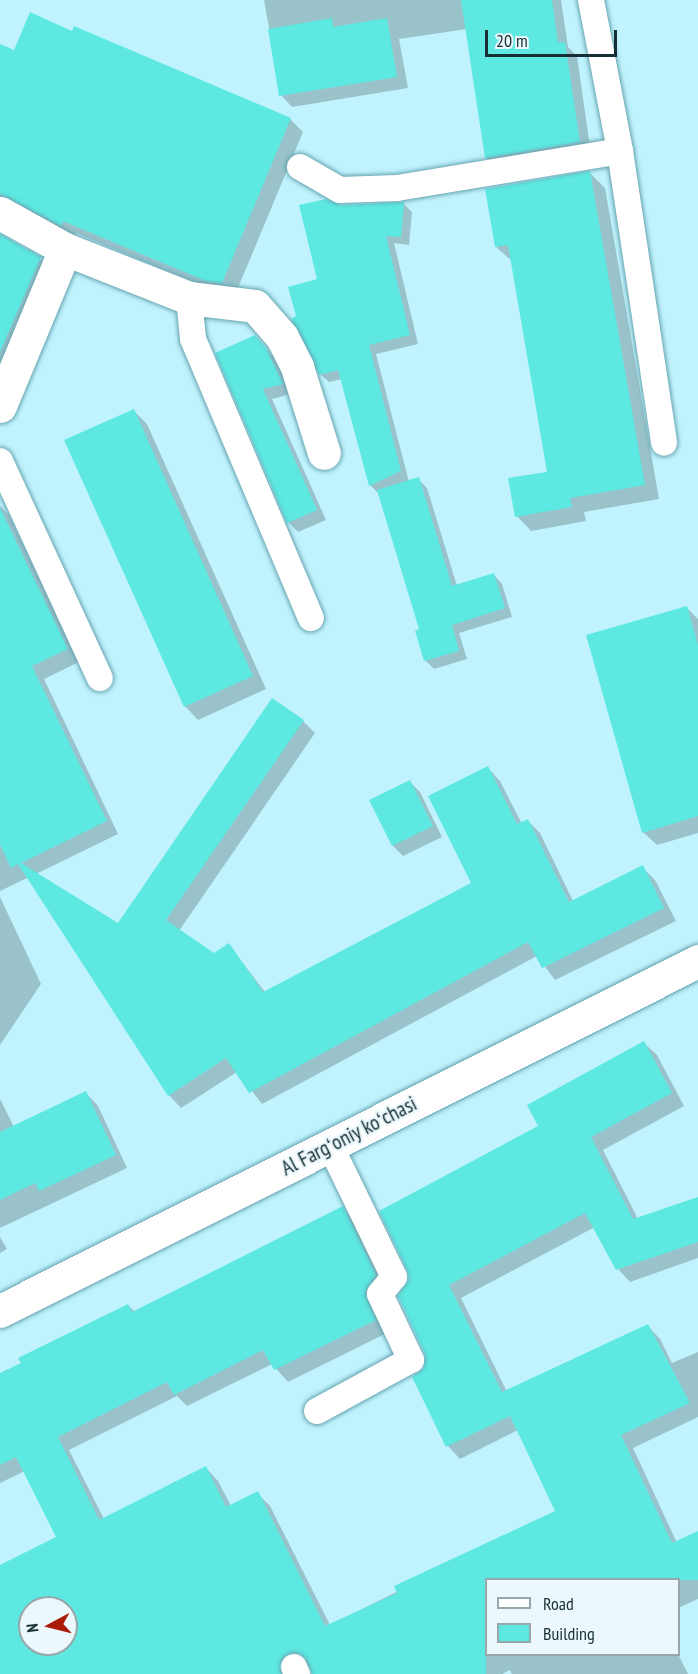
<!DOCTYPE html>
<html>
<head>
<meta charset="utf-8">
<style>
  body { margin:0 }
  #map { position:relative; width:698px; height:1674px; overflow:hidden; background:#c0f3fd; font-family:"PT Sans Narrow",sans-serif }
  div>[style] { position:absolute }
  [style*='--x'] { left:calc(var(--x)*1px); top:calc(var(--y)*1px); width:calc(var(--w)*1px); rotate:calc(var(--a)*1deg) }
  .shadow>* { inset:0; background:#0003 }
  .building>* { inset:0; background:#5de9e2 }
  .roads { filter:drop-shadow(0 0 2px #65a4b0) drop-shadow(0 0 2px #65a4b0) }
  .lane>* { height:26px; margin:-13px; padding:0 13px; transform-origin:13px; border-radius:13px; background:#fff }
  .street>* { height:33px; margin:-16.5px; padding:0 16.5px; transform-origin:16.5px; border-radius:16.5px; background:#fff }
  span { translate:-50% -50%; white-space:nowrap; text-align:center; line-height:1.15; -webkit-text-stroke:4.5px #ecf8fb; paint-order:stroke }
  .street-label { font-size:21px; color:#152f34 }
  .legend { position:absolute; left:485px; top:1578px; width:195px; height:78px; box-sizing:border-box; background:#ecf8fb; border:2px solid #96a8ab; margin:0; padding:8px 10px; list-style:none; font-size:18px; color:#152f34 }
  .legend li { display:flex; align-items:center; gap:12px; height:30px }
  .legend b { width:30px; border:2px solid #96a8ab }
  .north { position:absolute; left:18px; top:1596px; width:60px; height:60px; box-sizing:border-box; background:#ecf8fb; border:2px solid #96a8ab; border-radius:50%; rotate:263deg; font-size:16px; font-weight:700; line-height:24px; text-align:center; color:#152f34 }
  .north::after { content:''; display:block; margin:auto; width:21px; height:27px; background:#aa1a09; clip-path:polygon(50% 0,100% 100%,50% 72%,0 100%) }
  .scale { position:absolute; left:485px; top:30px; width:132px; height:27px; box-sizing:border-box; border:3px solid #152f34; border-top:0; padding-left:8px; font-size:18px; line-height:21px; white-space:nowrap; color:#152f34; -webkit-text-stroke:4px #ecf8fb; paint-order:stroke }
</style>
</head>
<body>
<div id="map">
  <div class="shadow">
    <div style="clip-path:polygon(264px 0,561px 0,568px 47px,577px 56px,591px 154px,498px 169px,486px 157px,467px 29px,399px 39px,408px 88px,292px 107px,281px 95px)"></div>
    <div style="clip-path:polygon(73px 33px,290px 119px,303px 132px,235px 295px,220px 293px,76px 233px,74px 237px,0 212px,0 46px,15px 52px)"></div>
    <div style="clip-path:polygon(590px 173px,605px 188px,659px 499px,584px 512px,586px 521px,531px 531px,517px 516px,548px 473px,512px 261px,496px 247px)"></div>
    <div style="clip-path:polygon(404px 204px,412px 212px,409px 245px,394px 243px,418px 344px,376px 354px,409px 482px,418px 479px,427px 488px,457px 586px,494px 575px,502px 584px,512px 617px,459px 633px,467px 659px,434px 669px,426px 661px,421px 630px,378px 493px,370px 485px,342px 379px,329px 382px,320px 374px,298px 317px,319px 280px,340px 207px)"></div>
    <div style="clip-path:polygon(0 236px,40px 259px,53px 271px,0 390px)"></div>
    <div style="clip-path:polygon(255px 337px,276px 359px,291px 394px,272px 399px,326px 520px,298px 532px,288px 522px,217px 354px)"></div>
    <div style="clip-path:polygon(133px 410px,147px 424px,266px 689px,198px 720px,185px 706px)"></div>
    <div style="clip-path:polygon(0 506px,9px 515px,79px 662px,44px 679px,118px 834px,36px 874px,119px 925px,303px 721px,315px 733px,179px 931px,214px 955px,229px 945px,265px 992px,473px 884px,488px 768px,500px 781px,522px 824px,528px 821px,540px 833px,573px 901px,642px 867px,655px 880px,676px 921px,555px 980px,537px 956px,262px 1104px,237px 1072px,181px 1108px,169px 1095px,29px 877px,0 891px)"></div>
    <div style="clip-path:polygon(686px 607px,698px 619px,698px 833px,657px 845px,643px 832px)"></div>
    <div style="clip-path:polygon(410px 782px,420px 792px,442px 837px,403px 856px,393px 846px,371px 801px)"></div>
    <div style="clip-path:polygon(0 897px,41px 984px,0 1045px)"></div>
    <div style="clip-path:polygon(evenodd,644px 1043px,657px 1055px,684px 1106px,603px 1150px,638px 1219px,698px 1199px,698px 1258px,630px 1282px,618px 1269px,595px 1227px,461px 1298px,507px 1392px,648px 1326px,660px 1339px,672px 1363px,698px 1352px,698px 1417px,633px 1448px,677px 1543px,698px 1533px,698px 1599px,678px 1608px,678px 1580px,486px 1580px,486px 1654px,678px 1654px,688px 1674px,512px 1674px,510px 1670px,502px 1674px,312px 1674px,309px 1666px,302px 1665px,293px 1674px,0 1674px,0 1567px,58px 1537px,25px 1471px,0 1483px,0 1375px,128px 1305px,135px 1312px,343px 1208px,355px 1221px,388px 1288px,387px 1333px,288px 1382px,272px 1364px,187px 1406px,177px 1396px,69px 1450px,104px 1519px,206px 1468px,218px 1481px,231px 1506px,257px 1493px,270px 1506px,330px 1625px,557px 1512px,518px 1430px,460px 1459px,448px 1446px,425px 1368px,426px 1354px,399px 1296px,540px 1127px,644px 1043px,30px 1608px,66px 1608px,66px 1644px,30px 1644px,30px 1608px)"></div>
    <div style="clip-path:polygon(86px 1093px,98px 1106px,127px 1168px,0 1228px,0 1099px,14px 1127px)"></div>
    <div style="clip-path:polygon(0 1237px,7px 1249px,0 1253px)"></div>
  </div>
  <div class="building">
    <div style="clip-path:polygon(461px 0,552px 0,558px 43px,565px 42px,580px 142px,485px 158px)"></div>
    <div style="clip-path:polygon(30px 12px,72px 31px,74px 26px,291px 118px,222px 283px,206px 281px,63px 221px,61px 226px,0 194px,0 44px,14px 50px)"></div>
    <div style="clip-path:polygon(332px 18px,333px 27px,387px 18px,397px 77px,279px 96px,268px 29px)"></div>
    <div style="clip-path:polygon(590px 171px,645px 485px,570px 498px,572px 507px,515px 517px,508px 478px,547px 472px,508px 245px,495px 247px,485px 189px)"></div>
    <div style="clip-path:polygon(326px 199px,341px 205px,404px 202px,401px 237px,386px 236px,410px 335px,369px 345px,401px 471px,369px 486px,338px 370px,319px 375px,291px 319px,296px 316px,288px 287px,317px 279px,299px 205px)"></div>
    <div style="clip-path:polygon(0 234px,41px 257px,0 352px)"></div>
    <div style="clip-path:polygon(255px 335px,266px 348px,283px 384px,263px 389px,317px 510px,287px 523px,215px 353px)"></div>
    <div style="clip-path:polygon(134px 409px,253px 676px,184px 707px,64px 440px)"></div>
    <div style="clip-path:polygon(419px 477px,452px 586px,494px 573px,505px 608px,452px 625px,459px 651px,424px 661px,415px 631px,419px 629px,377px 490px)"></div>
    <div style="clip-path:polygon(0 508px,68px 649px,32px 666px,107px 821px,21px 863px,118px 923px,272px 698px,304px 720px,166px 920px,214px 953px,229px 943px,263px 992px,471px 883px,428px 796px,488px 766px,517px 824px,528px 819px,569px 902px,643px 865px,664px 908px,542px 968px,528px 942px,249px 1093px,226px 1058px,168px 1096px,18px 864px,11px 868px,0 844px)"></div>
    <div style="clip-path:polygon(687px 606px,698px 645px,698px 816px,642px 833px,586px 635px)"></div>
    <div style="clip-path:polygon(410px 780px,433px 826px,392px 846px,369px 800px)"></div>
    <div style="clip-path:polygon(evenodd,644px 1041px,672px 1093px,591px 1137px,633px 1219px,698px 1197px,698px 1242px,616px 1270px,585px 1213px,449px 1285px,502px 1392px,648px 1324px,690px 1403px,621px 1435px,672px 1543px,698px 1531px,698px 1580px,486px 1580px,486px 1674px,312px 1674px,307px 1661px,295px 1652px,282px 1659px,281px 1674px,0 1674px,0 1565px,56px 1537px,16px 1457px,0 1465px,0 1373px,21px 1363px,18px 1358px,128px 1304px,132px 1312px,343px 1206px,376px 1275px,365px 1293px,376px 1320px,274px 1370px,263px 1350px,174px 1395px,167px 1382px,58px 1437px,99px 1520px,206px 1466px,226px 1507px,258px 1491px,325px 1626px,397px 1593px,394px 1586px,555px 1511px,510px 1416px,446px 1447px,412px 1377px,424px 1368px,425px 1354px,398px 1296px,409px 1279px,407px 1270px,379px 1211px,538px 1126px,527px 1105px,644px 1041px,30px 1608px,66px 1608px,66px 1644px,30px 1644px,30px 1608px)"></div>
    <div style="clip-path:polygon(86px 1091px,116px 1155px,39px 1191px,35px 1183px,0 1200px,0 1132px)"></div>
  </div>
  <div class="roads">
    <div class="lane">
      <div style="--x:591;--y:0;--w:154;--a:79.1"></div>
      <div style="--x:620;--y:151;--w:295;--a:81.4"></div>
      <div style="--x:300;--y:167;--w:46;--a:29.9"></div>
      <div style="--x:340;--y:190;--w:57;--a:-2"></div>
      <div style="--x:397;--y:188;--w:226;--a:-9.4"></div>
      <div style="--x:189;--y:298;--w:41;--a:84.4"></div>
      <div style="--x:193;--y:339;--w:303;--a:67.1"></div>
      <div style="--x:0;--y:461;--w:239;--a:65.3"></div>
      <div style="--x:317;--y:1411;--w:107;--a:-28.5"></div>
      <div style="--x:411;--y:1360;--w:73;--a:-115.2"></div>
      <div style="--x:380;--y:1294;--w:22;--a:-51"></div>
      <div style="--x:394;--y:1277;--w:147;--a:-115.9"></div>
      <div style="--x:294;--y:1667;--w:8;--a:67"></div>
    </div>
    <div class="street">
      <div style="--x:0;--y:213;--w:74;--a:29"></div>
      <div style="--x:65;--y:249;--w:170;--a:112.5"></div>
      <div style="--x:65;--y:249;--w:133;--a:21.6"></div>
      <div style="--x:189;--y:298;--w:66;--a:6.9"></div>
      <div style="--x:255;--y:306;--w:41;--a:48.9"></div>
      <div style="--x:282;--y:337;--w:34;--a:63"></div>
      <div style="--x:297;--y:367;--w:90;--a:72.6"></div>
      <div style="--x:0;--y:1311;--w:781;--a:-26.63"></div>
    </div>
  </div>
  <div class="street-label">
    <span style="left:349px;top:1136px;rotate:-27deg">Al Fargʻoniy koʻchasi</span>
  </div>
  <ul class="legend">
  <li><b style="height:8px;background:#fff"></b>Road</li>
  <li><b style="height:16px;background:#5de9e2"></b>Building</li>
  </ul>
  <div class="north">N</div>
  <div class="scale">20 m</div>
</div>
</body>
</html>
